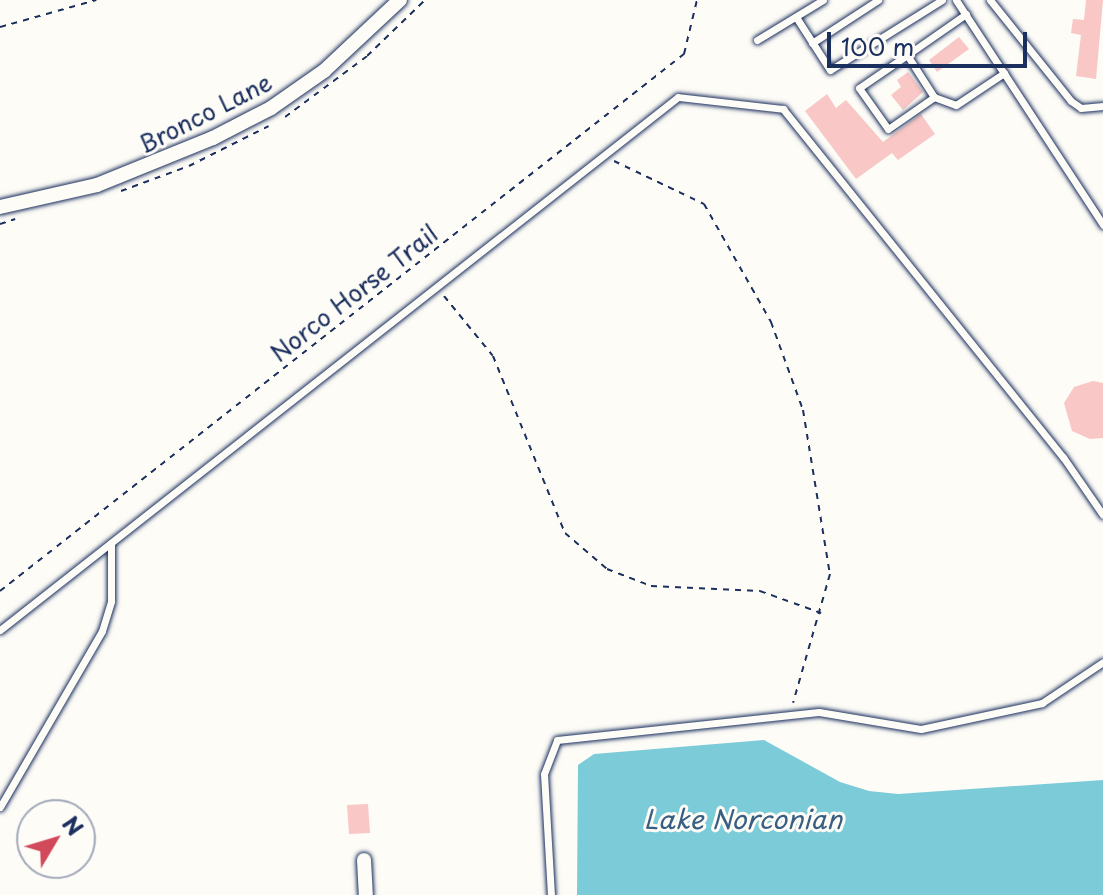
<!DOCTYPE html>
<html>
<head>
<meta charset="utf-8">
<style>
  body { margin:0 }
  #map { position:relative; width:1103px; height:895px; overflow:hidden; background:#fdfcf7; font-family:"Playpen Sans",sans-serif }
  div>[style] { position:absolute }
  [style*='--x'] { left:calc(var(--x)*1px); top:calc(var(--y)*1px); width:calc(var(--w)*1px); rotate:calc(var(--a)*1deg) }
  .water>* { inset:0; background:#7bcbd8 }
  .building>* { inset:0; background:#f8c7c6 }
  .path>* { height:2px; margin-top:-1px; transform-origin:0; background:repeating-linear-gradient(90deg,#1b2f5e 0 6px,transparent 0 12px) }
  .roads { filter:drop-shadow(0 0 2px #1b2f5e) drop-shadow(0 0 2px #1b2f5e) }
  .lane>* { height:7px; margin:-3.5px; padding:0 3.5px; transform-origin:3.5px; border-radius:3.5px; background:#fdfcf7 }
  .street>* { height:14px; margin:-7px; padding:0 7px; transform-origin:7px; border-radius:7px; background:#fdfcf7 }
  span { translate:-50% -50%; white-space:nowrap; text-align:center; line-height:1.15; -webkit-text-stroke:6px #fdfcf7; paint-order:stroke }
  .street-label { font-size:24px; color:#1b2f5e }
  .water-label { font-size:26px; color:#385e83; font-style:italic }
  .north { position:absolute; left:16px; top:799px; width:80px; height:80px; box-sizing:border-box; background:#fdfcf7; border:2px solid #a3aaba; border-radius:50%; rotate:52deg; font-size:22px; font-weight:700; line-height:32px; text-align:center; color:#1b2f5e }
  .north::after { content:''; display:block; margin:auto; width:28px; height:36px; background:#d1495b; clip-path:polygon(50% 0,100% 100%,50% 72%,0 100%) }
  .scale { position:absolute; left:827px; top:32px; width:200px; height:36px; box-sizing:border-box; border:4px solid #1b2f5e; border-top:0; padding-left:10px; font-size:24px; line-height:28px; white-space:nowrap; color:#1b2f5e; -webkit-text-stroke:6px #fdfcf7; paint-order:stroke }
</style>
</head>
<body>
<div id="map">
  <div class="water">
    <div style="clip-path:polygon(764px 740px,840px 782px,869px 791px,898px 794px,1103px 780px,1103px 895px,577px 895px,578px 765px,594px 754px)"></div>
  </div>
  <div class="building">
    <div style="clip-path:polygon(1086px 0,1103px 0,1096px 79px,1076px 76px,1081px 35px,1071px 33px,1073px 19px,1084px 20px)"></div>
    <div style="clip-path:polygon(959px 37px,969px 49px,937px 72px,929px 60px)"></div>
    <div style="clip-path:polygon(908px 72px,923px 92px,903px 110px,891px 95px,901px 87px,897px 80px)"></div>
    <div style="clip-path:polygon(827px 94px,836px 108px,846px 100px,883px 142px,921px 114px,935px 134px,898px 160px,892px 153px,856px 179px,805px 111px)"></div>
    <div style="clip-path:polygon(1093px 381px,1103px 383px,1103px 438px,1090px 439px,1072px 431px,1064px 403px,1074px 387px)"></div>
    <div style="clip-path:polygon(368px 804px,370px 833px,349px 834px,347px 805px)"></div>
  </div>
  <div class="path">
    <div style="--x:0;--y:27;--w:100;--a:-15.7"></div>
    <div style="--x:285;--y:117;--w:102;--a:-36.6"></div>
    <div style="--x:367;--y:56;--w:81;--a:-44"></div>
    <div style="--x:614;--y:161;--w:100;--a:25.5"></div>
    <div style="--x:704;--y:204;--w:136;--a:60.4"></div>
    <div style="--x:771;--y:322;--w:94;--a:70"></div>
    <div style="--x:803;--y:410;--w:166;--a:80.7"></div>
    <div style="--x:830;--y:574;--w:134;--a:106"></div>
    <div style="--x:121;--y:191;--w:72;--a:-20.2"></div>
    <div style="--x:189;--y:166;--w:89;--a:-26.6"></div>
    <div style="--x:0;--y:224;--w:16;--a:-18"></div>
    <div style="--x:444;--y:296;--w:77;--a:50.8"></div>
    <div style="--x:493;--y:356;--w:191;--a:67.9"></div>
    <div style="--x:565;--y:533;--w:55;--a:40.6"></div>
    <div style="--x:607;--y:569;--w:47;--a:21.1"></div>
    <div style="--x:651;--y:586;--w:109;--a:2.6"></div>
    <div style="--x:760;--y:591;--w:65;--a:19.8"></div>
    <div style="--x:0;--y:591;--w:870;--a:-38.14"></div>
    <div style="--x:684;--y:54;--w:56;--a:-76.5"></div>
  </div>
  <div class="roads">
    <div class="lane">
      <div style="--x:956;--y:0;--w:269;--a:56.8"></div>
      <div style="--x:990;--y:0;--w:129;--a:51.3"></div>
      <div style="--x:1071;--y:101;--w:12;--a:35"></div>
      <div style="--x:1081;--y:108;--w:22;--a:-5"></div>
      <div style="--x:796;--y:17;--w:63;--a:57.3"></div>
      <div style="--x:830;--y:70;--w:132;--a:-32"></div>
      <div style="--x:757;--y:40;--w:77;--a:-31.2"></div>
      <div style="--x:812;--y:43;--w:79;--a:-33.1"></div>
      <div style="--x:907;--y:55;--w:72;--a:-34.8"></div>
      <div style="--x:934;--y:97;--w:50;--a:-122.7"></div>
      <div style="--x:907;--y:55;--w:58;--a:145.5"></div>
      <div style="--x:859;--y:88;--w:50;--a:54.7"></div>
      <div style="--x:888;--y:129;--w:56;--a:-34.8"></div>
      <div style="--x:934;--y:97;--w:23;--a:20"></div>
      <div style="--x:956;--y:105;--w:58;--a:-33.7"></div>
      <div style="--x:0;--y:630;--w:862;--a:-38.17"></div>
      <div style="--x:678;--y:97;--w:106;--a:6.5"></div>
      <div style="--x:783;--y:109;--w:447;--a:51.2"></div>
      <div style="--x:1063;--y:457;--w:70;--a:55.4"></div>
      <div style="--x:0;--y:807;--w:203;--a:-59.9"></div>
      <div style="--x:102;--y:631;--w:31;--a:-73"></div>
      <div style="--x:111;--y:601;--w:58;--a:-90"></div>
      <div style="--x:551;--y:895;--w:121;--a:-93.3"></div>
      <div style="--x:544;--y:774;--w:36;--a:-69"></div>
      <div style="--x:557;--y:740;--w:263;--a:-6.1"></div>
      <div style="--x:819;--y:712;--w:103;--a:9.5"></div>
      <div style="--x:921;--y:729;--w:124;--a:-12.1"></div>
      <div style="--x:1042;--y:703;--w:73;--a:-33.9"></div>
    </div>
    <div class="street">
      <div style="--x:0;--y:207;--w:99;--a:-12.8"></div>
      <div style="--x:97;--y:185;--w:125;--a:-22.1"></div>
      <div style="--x:213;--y:138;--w:65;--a:-27.3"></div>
      <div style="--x:271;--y:108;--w:65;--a:-34.9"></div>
      <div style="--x:324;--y:71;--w:104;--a:-43.1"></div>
      <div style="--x:364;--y:860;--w:35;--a:87"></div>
    </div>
  </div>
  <div class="street-label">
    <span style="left:205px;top:113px;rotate:-27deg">Bronco Lane</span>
    <span style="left:354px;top:293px;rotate:-38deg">Norco Horse Trail</span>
  </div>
  <div class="water-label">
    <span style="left:743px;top:819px">Lake Norconian</span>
  </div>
  <div class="north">N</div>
  <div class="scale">100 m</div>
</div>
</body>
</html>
